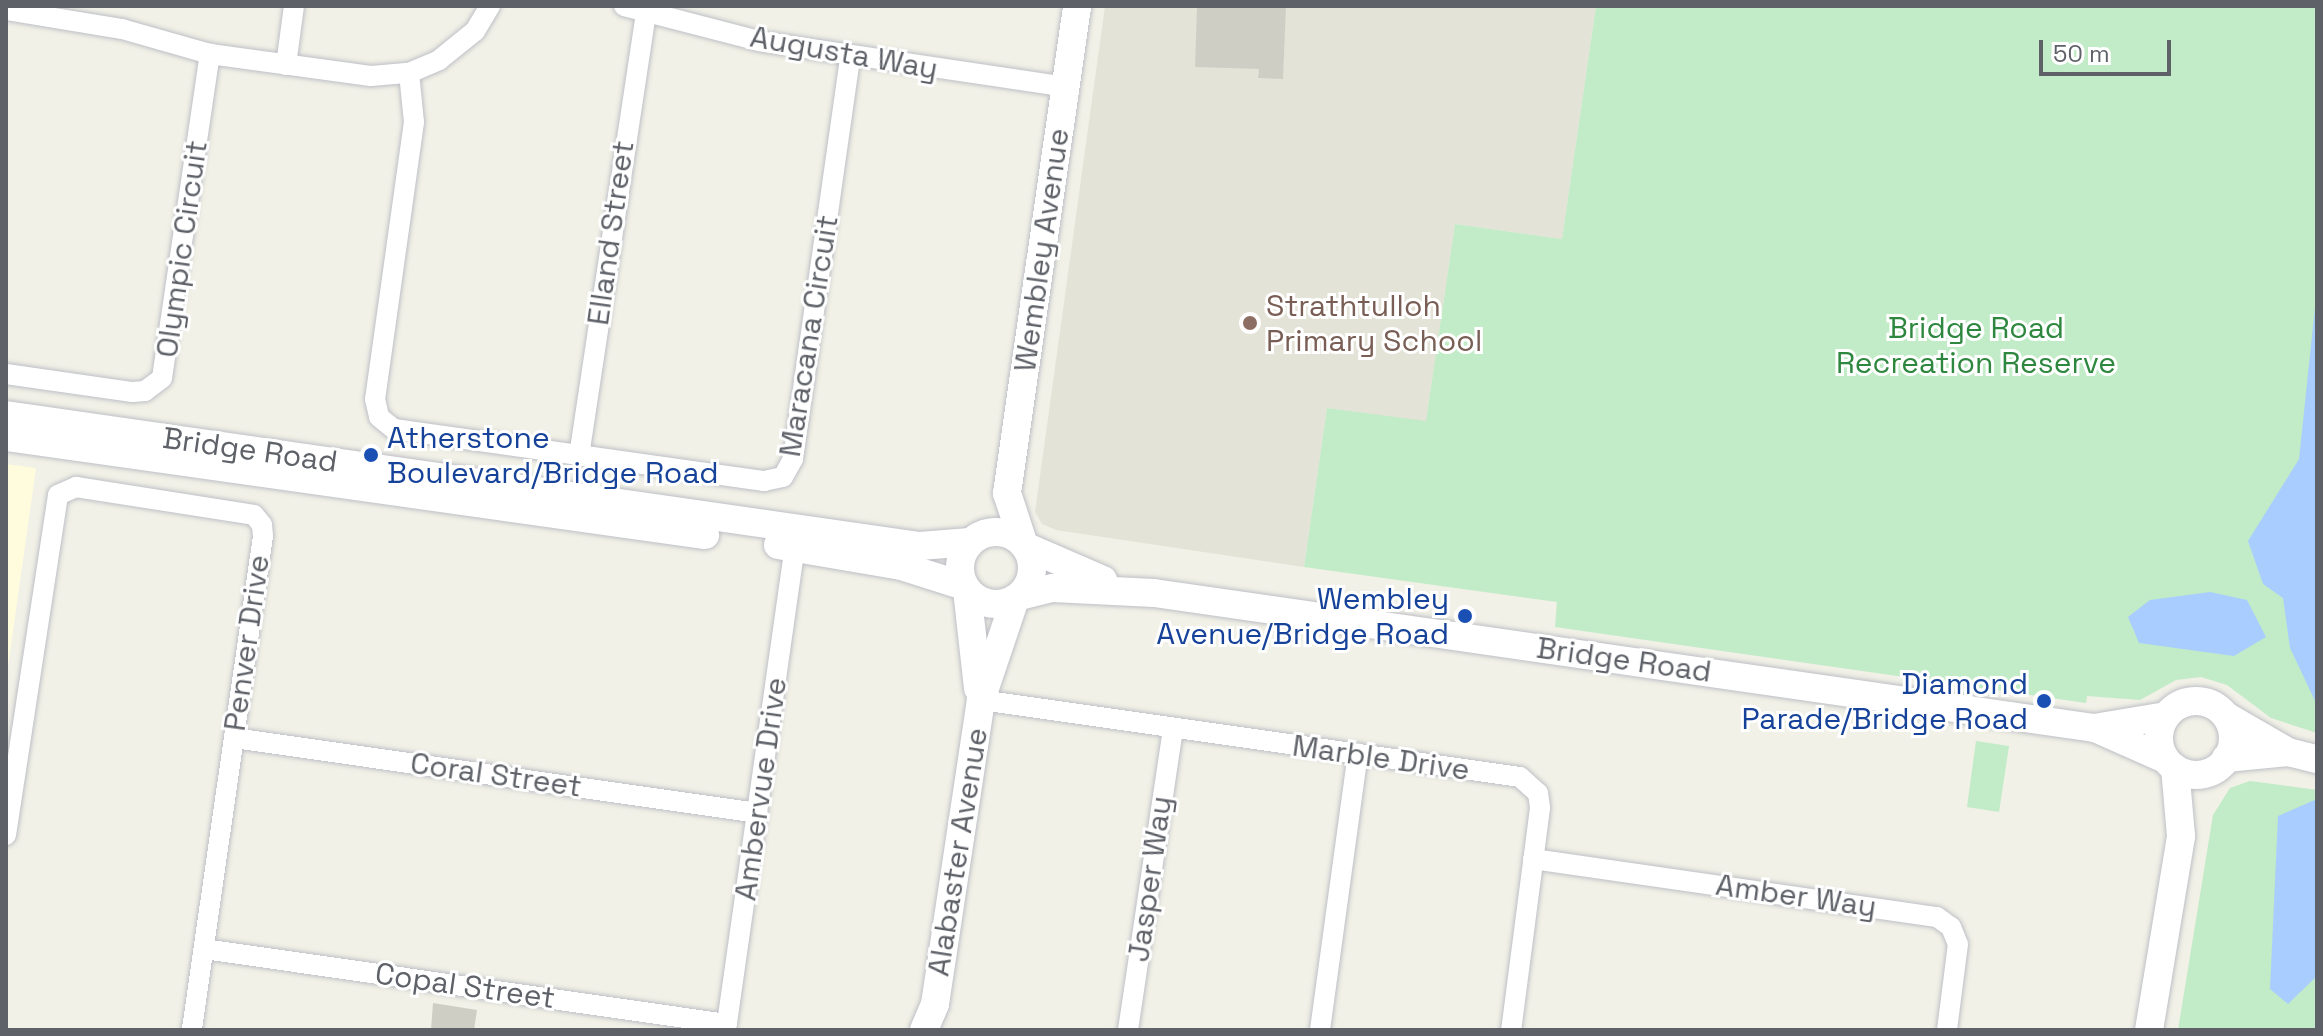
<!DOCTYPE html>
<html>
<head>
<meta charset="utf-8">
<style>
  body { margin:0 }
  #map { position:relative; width:2323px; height:1036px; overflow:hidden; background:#f1f1e7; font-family:"Space Grotesk",sans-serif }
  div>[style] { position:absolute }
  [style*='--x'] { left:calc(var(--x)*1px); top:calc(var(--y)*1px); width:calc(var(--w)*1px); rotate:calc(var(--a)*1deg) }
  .commercial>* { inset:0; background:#fffcde }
  .education>* { inset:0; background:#e4e3d7 }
  .green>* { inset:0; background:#c2ebc7 }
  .water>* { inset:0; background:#a9cdff }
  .building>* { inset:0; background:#cfcec5 }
  .roads { filter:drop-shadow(0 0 2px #bebfc6) drop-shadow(0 0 2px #bebfc6) }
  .street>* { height:20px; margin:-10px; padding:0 10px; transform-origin:10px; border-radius:10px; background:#fff }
  .secondary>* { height:28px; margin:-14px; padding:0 14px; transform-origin:14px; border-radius:14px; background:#fff }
  .secondary>.ring { margin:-14px; padding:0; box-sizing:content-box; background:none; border:28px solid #fff; border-radius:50% }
  .dots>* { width:22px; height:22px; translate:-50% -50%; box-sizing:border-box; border:4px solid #fff; border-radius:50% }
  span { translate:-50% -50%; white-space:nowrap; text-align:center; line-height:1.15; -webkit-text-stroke:6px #fff; paint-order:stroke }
  .street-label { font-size:30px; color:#5e6168 }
  .education-label { font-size:30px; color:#785e54 }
  .left { translate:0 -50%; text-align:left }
  .park-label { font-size:30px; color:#2e873f }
  .transit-label { font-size:30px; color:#164399 }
  .right { translate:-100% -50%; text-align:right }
  .frame { position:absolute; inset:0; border:8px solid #5e6168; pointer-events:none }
  .scale { position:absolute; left:2039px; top:40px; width:132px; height:36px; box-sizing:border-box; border:4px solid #5e6168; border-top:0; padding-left:10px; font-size:24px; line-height:28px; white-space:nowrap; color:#5e6168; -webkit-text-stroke:6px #fff; paint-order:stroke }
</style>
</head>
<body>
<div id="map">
  <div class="commercial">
    <div style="clip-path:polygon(6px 464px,36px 468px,6px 681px)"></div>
  </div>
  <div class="education">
    <div style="clip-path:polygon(1105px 6px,1596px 6px,1562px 239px,1455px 224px,1426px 422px,1327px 408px,1304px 567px,1056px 530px,1042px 524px,1035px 512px)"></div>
  </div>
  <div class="green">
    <div style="clip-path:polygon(1596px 6px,2317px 6px,2317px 733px,2271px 718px,2227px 685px,2201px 677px,2176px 680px,2140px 700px,2087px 696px,2086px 703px,1555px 627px,1557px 602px,1304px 567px,1327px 408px,1426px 421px,1455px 224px,1562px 239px)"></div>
    <div style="clip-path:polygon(1976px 741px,2009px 746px,1999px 812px,1967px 807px)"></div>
    <div style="clip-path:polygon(2250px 781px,2317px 790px,2317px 1030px,2178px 1030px,2213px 815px,2230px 788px)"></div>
  </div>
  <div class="water">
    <div style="clip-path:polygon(2317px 289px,2317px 705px,2290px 648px,2283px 598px,2263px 584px,2248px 541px,2299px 459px)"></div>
    <div style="clip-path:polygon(2210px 592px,2247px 600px,2266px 637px,2234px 656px,2139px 643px,2128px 617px,2150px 600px)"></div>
    <div style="clip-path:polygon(2317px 799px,2317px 976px,2288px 1004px,2270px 989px,2278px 816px)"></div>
  </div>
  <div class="building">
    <div style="clip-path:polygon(1197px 6px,1286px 6px,1283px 79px,1258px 78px,1259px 69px,1195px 67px)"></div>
    <div style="clip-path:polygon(433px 1003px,477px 1010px,474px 1030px,431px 1030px)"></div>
  </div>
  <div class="roads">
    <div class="street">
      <div style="--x:624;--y:6;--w:139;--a:14.5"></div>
      <div style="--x:759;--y:41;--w:309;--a:8.5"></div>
      <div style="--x:6;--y:10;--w:118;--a:9.3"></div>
      <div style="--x:122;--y:29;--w:91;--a:15.9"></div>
      <div style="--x:210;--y:54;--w:162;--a:7.8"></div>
      <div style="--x:371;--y:76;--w:38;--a:-5"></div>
      <div style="--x:409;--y:73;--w:33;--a:-23"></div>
      <div style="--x:439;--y:60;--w:46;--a:-38.9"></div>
      <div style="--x:475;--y:31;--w:29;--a:-59"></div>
      <div style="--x:286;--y:65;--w:60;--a:-82.3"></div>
      <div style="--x:409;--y:73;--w:49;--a:84.2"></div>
      <div style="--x:414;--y:122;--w:280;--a:98"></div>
      <div style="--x:375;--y:399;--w:18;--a:77"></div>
      <div style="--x:379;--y:417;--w:19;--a:39"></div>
      <div style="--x:394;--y:429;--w:374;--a:8"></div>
      <div style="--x:764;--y:481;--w:19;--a:-12"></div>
      <div style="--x:783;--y:477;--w:21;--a:-61"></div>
      <div style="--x:793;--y:459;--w:406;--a:-81.9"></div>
      <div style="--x:6;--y:374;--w:128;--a:8.1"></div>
      <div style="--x:133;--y:392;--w:12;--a:-5"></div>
      <div style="--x:145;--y:391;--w:21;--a:-37"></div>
      <div style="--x:162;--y:378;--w:328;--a:-81.6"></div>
      <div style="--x:579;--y:456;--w:449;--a:-81.4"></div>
      <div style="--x:981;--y:700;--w:544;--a:8.13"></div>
      <div style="--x:1520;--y:777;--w:24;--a:42"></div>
      <div style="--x:1538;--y:793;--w:15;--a:82"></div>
      <div style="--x:1540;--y:808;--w:224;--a:97.4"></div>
      <div style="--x:234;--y:738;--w:529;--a:8.15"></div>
      <div style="--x:6;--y:835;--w:344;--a:-81.3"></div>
      <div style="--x:58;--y:495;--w:20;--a:-24"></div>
      <div style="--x:76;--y:487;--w:180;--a:8.9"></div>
      <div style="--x:254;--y:515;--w:13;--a:51"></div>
      <div style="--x:262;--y:525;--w:11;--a:85"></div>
      <div style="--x:263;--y:536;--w:499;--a:98.2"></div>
      <div style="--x:1533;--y:859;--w:408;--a:8.2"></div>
      <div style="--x:1937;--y:917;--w:17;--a:36"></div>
      <div style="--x:1951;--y:927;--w:18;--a:68"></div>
      <div style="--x:1958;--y:944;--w:87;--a:97.3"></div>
      <div style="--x:204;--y:949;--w:528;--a:8.16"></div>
      <div style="--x:726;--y:1030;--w:488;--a:-81.9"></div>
      <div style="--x:1128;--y:1030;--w:305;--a:-81.5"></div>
      <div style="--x:1320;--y:1030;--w:279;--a:-82.2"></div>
    </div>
    <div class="secondary">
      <div style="--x:6;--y:415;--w:923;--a:8.16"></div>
      <div style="--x:920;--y:546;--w:50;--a:-4.6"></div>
      <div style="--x:6;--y:437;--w:706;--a:7.98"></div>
      <div class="ring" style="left:960px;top:532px;width:44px;height:44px"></div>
      <div style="--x:1023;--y:542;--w:52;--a:-108.1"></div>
      <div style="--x:1007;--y:493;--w:492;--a:-81.8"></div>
      <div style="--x:778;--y:545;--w:125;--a:9.7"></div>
      <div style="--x:901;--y:566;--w:66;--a:17.6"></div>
      <div style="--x:1027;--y:547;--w:83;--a:23.5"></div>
      <div style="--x:967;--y:590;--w:99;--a:83.6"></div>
      <div style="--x:1020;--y:596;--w:34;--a:-14"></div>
      <div style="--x:1053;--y:588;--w:101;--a:2.8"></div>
      <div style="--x:1154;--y:593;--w:950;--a:8.17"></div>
      <div style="--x:2094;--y:728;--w:73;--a:-9.5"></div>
      <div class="ring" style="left:2159px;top:701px;width:46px;height:46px"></div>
      <div style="--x:2226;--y:716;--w:72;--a:30.1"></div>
      <div style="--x:2095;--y:728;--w:77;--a:23.9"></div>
      <div style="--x:2226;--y:758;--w:62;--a:-5.5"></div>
      <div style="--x:2288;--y:752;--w:30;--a:14"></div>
      <div style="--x:924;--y:1030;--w:28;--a:-67"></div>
      <div style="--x:935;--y:1004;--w:307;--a:-81.4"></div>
      <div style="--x:981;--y:700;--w:107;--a:-71.4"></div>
      <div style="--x:2149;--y:1030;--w:197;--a:-80.6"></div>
      <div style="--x:2181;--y:836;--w:68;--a:-95"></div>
    </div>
  </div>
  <div class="dots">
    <div style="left:1250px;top:323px;background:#8d6e63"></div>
    <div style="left:371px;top:455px;background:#1a4fb4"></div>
    <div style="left:1465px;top:616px;background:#1a4fb4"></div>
    <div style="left:2044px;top:701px;background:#1a4fb4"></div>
  </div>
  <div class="street-label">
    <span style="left:844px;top:53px;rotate:10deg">Augusta Way</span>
    <span style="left:611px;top:233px;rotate:-82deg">Elland Street</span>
    <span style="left:182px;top:249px;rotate:-82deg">Olympic Circuit</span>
    <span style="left:1042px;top:250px;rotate:-82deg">Wembley Avenue</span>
    <span style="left:809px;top:336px;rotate:-81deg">Maracana Circuit</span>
    <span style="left:250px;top:450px;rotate:8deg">Bridge Road</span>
    <span style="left:247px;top:643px;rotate:-82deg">Penver Drive</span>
    <span style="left:1624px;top:660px;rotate:8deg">Bridge Road</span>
    <span style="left:1381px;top:758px;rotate:8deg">Marble Drive</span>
    <span style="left:496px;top:775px;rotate:8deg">Coral Street</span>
    <span style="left:761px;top:789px;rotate:-82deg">Ambervue Drive</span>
    <span style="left:958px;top:852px;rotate:-81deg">Alabaster Avenue</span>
    <span style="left:1150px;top:879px;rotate:-82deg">Jasper Way</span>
    <span style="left:1796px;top:896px;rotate:8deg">Amber Way</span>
    <span style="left:465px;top:986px;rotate:8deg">Copal Street</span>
  </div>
  <div class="education-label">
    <span class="left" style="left:1266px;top:323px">Strathtulloh<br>Primary School</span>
  </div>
  <div class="park-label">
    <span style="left:1976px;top:345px">Bridge Road<br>Recreation Reserve</span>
  </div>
  <div class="transit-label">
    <span class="left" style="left:387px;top:455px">Atherstone<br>Boulevard/Bridge Road</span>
    <span class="right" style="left:1449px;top:616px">Wembley<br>Avenue/Bridge Road</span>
    <span class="right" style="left:2028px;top:701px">Diamond<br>Parade/Bridge Road</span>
  </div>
  <div class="frame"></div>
  <div class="scale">50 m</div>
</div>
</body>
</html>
